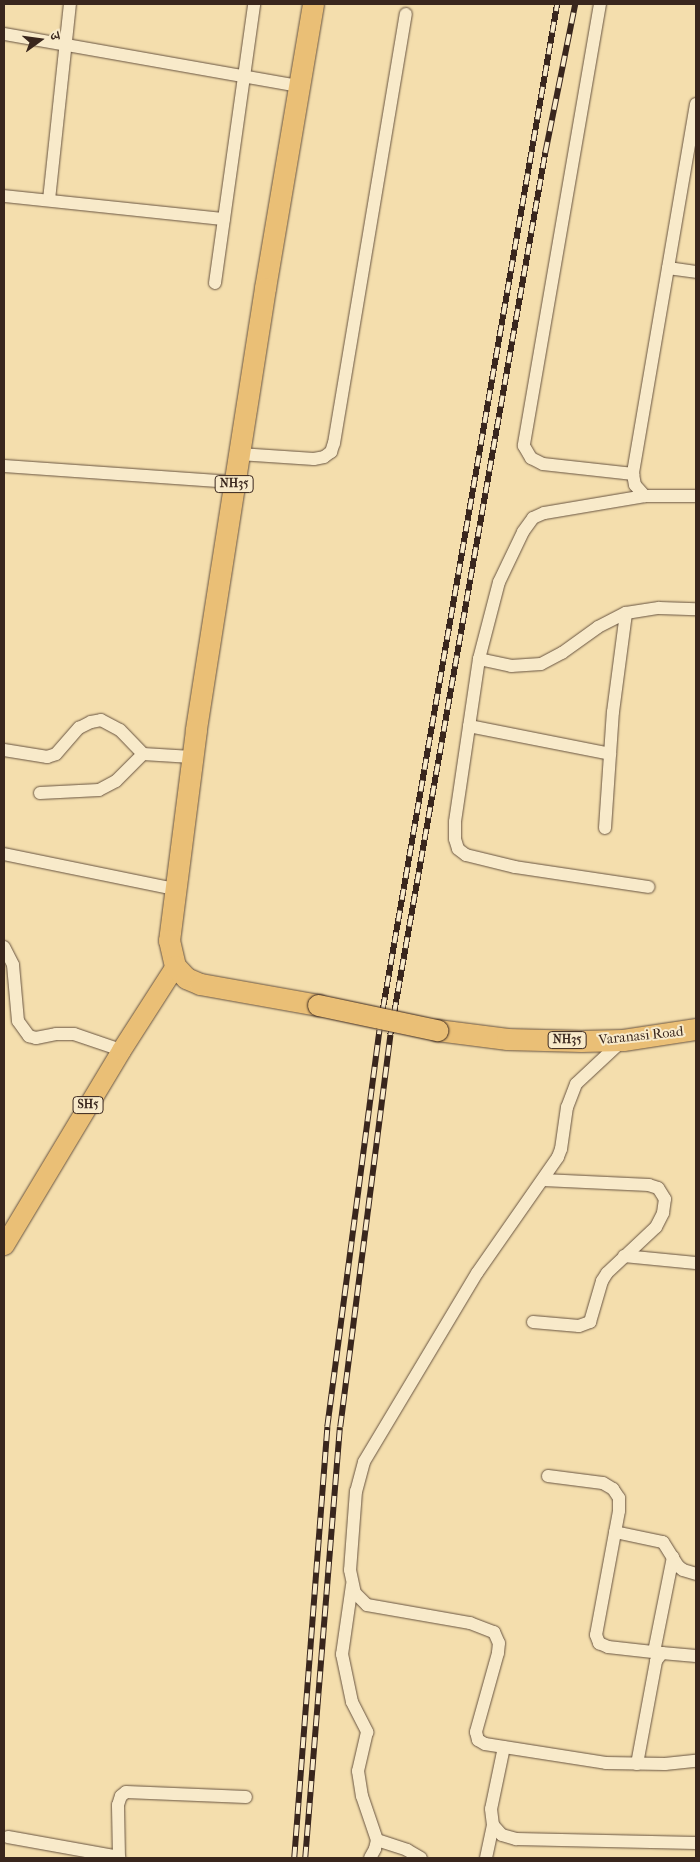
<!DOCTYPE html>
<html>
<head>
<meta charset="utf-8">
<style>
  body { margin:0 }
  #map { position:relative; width:700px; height:1862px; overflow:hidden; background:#f4dead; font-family:"IM FELL French Canon","Noto Serif Devanagari",serif }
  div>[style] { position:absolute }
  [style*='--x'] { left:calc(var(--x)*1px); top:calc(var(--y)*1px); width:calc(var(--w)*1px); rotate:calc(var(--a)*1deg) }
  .roads { filter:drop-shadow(0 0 1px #685441) drop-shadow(0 0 1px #685441) }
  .street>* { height:12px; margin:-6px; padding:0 6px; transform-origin:6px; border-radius:6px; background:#f8eaca }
  .primary>* { height:19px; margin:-9.5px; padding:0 9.5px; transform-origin:9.5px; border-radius:9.5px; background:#eabf76 }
  .highway>* { height:21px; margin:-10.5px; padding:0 10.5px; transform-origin:10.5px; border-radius:10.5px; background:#eabf76 }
  .rail>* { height:5.5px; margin-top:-2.75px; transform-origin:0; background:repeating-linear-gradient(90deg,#f8eaca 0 11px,#39261d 0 22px); box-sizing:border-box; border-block:1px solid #39261d }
  .bridges { filter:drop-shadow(0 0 1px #39261d) drop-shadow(0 0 1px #39261d) }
  .highway-bridge>* { height:21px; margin:-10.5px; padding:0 10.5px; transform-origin:10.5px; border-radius:10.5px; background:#eabf76 }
  span { translate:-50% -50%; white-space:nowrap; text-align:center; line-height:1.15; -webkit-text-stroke:4px #f8eaca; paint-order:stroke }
  .shield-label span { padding:1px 4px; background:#f8eaca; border:1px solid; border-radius:4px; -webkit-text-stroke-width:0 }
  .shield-label { font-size:12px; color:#39261d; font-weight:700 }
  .street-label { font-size:14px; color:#39261d }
  .frame { position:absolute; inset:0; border:5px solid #39261d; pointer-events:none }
  .north { position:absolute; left:15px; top:15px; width:50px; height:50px; -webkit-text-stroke:4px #f8eaca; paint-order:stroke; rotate:76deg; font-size:14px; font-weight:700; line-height:20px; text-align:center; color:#39261d }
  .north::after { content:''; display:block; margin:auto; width:18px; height:22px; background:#39261d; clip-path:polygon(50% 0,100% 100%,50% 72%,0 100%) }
</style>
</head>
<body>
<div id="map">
  <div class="roads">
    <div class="street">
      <div style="--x:600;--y:4;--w:448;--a:99.8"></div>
      <div style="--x:524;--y:446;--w:14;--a:60"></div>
      <div style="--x:531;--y:458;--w:13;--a:27"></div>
      <div style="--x:543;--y:464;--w:91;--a:6.3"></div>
      <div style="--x:4;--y:34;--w:301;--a:10"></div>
      <div style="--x:696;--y:104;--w:375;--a:99.7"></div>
      <div style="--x:633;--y:474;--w:11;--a:80"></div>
      <div style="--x:635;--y:485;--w:15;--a:48"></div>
      <div style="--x:645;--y:496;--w:51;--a:0"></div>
      <div style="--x:4;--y:196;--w:221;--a:6"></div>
      <div style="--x:49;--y:200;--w:197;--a:-83.9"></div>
      <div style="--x:668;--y:268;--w:28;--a:8"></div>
      <div style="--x:215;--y:283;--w:282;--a:-82"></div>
      <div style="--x:239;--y:454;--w:75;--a:3.8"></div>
      <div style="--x:314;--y:459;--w:10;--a:-11"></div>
      <div style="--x:324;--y:457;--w:9;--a:-36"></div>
      <div style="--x:331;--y:452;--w:9;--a:-72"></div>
      <div style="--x:334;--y:443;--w:435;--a:-80.5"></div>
      <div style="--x:4;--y:466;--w:232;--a:4"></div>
      <div style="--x:645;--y:496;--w:102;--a:170.4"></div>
      <div style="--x:544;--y:513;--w:12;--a:156"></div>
      <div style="--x:533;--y:518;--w:17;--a:126"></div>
      <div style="--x:523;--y:532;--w:55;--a:115.6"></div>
      <div style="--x:499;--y:582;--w:80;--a:104.6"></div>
      <div style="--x:479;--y:659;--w:165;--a:98.4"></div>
      <div style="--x:455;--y:822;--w:17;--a:90"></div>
      <div style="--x:455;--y:839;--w:10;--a:73"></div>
      <div style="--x:458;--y:849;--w:10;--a:37"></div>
      <div style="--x:466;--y:855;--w:50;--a:13.8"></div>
      <div style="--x:515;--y:867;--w:135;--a:8.5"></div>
      <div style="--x:479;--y:659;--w:33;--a:12"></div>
      <div style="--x:511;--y:666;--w:30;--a:-4"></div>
      <div style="--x:541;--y:664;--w:24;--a:-28"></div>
      <div style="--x:562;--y:653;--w:44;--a:-35.8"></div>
      <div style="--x:598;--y:627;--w:31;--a:-27"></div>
      <div style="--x:626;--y:613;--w:33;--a:-9"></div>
      <div style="--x:659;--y:608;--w:37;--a:2"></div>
      <div style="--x:469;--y:726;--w:144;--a:11.2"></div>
      <div style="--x:4;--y:750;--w:44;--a:9.2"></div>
      <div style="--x:47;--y:757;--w:9;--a:-18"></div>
      <div style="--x:56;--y:754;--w:35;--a:-49"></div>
      <div style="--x:79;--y:728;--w:13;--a:-27"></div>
      <div style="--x:91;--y:722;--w:10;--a:-11"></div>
      <div style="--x:101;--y:720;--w:21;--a:28"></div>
      <div style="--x:120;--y:730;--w:33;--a:46"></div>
      <div style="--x:143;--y:754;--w:49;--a:3.5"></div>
      <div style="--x:40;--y:793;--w:59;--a:-2.9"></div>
      <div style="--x:99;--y:790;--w:19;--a:-28"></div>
      <div style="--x:116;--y:781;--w:38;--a:-45"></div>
      <div style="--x:605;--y:828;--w:116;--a:-86.1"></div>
      <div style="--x:613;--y:712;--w:100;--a:-82.5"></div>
      <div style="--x:4;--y:854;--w:175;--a:11.6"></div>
      <div style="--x:4;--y:947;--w:20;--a:63"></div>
      <div style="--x:13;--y:965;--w:56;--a:84.9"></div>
      <div style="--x:18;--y:1021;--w:19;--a:54"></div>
      <div style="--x:29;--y:1036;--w:7;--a:16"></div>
      <div style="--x:36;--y:1038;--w:20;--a:-11"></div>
      <div style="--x:56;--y:1034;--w:18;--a:0"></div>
      <div style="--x:74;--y:1034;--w:50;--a:18.8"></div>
      <div style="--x:623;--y:1040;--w:64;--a:136.9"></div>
      <div style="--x:576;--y:1084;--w:25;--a:111"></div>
      <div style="--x:567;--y:1107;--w:42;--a:98.1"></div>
      <div style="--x:561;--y:1149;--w:9;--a:111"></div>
      <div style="--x:558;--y:1157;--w:141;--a:124.9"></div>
      <div style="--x:477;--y:1273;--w:220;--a:120.9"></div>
      <div style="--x:364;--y:1462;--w:30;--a:105"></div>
      <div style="--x:356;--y:1491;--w:79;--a:94.3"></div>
      <div style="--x:350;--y:1570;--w:24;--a:78"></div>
      <div style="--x:355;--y:1593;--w:17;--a:45"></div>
      <div style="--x:367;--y:1605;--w:105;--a:9.9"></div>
      <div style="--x:470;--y:1623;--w:26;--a:21"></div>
      <div style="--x:494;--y:1632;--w:12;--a:66"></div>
      <div style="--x:499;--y:1643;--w:10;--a:96"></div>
      <div style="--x:498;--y:1653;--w:82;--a:105.6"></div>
      <div style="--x:476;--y:1732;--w:8;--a:76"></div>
      <div style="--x:478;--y:1740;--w:8;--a:30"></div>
      <div style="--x:485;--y:1744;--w:122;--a:8.9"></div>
      <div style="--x:606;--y:1763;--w:59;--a:1"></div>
      <div style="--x:665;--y:1764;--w:31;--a:-6"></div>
      <div style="--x:624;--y:1256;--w:72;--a:5.6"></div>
      <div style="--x:533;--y:1322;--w:46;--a:5"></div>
      <div style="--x:579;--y:1326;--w:12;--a:-20"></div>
      <div style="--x:590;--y:1322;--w:43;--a:-73.7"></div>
      <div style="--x:602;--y:1281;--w:9;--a:-58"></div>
      <div style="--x:607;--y:1273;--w:67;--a:-43.2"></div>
      <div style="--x:656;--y:1227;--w:16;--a:-63"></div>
      <div style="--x:663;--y:1213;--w:14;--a:-82"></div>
      <div style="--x:665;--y:1199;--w:13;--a:-122"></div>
      <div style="--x:658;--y:1188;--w:9;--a:-162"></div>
      <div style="--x:649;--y:1185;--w:106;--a:-177.3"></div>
      <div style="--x:548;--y:1476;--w:55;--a:7.3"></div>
      <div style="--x:603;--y:1483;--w:12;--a:31"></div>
      <div style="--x:613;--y:1489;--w:11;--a:56"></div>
      <div style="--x:619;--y:1498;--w:13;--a:90"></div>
      <div style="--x:619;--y:1511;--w:126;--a:100.5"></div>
      <div style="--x:596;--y:1635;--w:9;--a:69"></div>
      <div style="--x:599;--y:1643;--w:10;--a:24"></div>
      <div style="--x:608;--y:1647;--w:54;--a:6.3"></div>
      <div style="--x:615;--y:1532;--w:49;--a:11.8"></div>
      <div style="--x:663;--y:1542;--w:28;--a:58"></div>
      <div style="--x:678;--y:1566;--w:6;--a:39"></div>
      <div style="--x:683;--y:1570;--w:14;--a:17"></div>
      <div style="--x:352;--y:1585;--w:70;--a:98.2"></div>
      <div style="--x:342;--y:1654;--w:49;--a:78.2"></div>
      <div style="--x:352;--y:1702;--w:34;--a:63"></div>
      <div style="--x:367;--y:1732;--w:40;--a:103"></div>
      <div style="--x:358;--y:1771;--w:25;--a:81"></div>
      <div style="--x:362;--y:1796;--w:46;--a:71.2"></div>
      <div style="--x:377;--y:1840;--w:9;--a:103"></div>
      <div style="--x:375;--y:1849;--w:10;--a:119"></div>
      <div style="--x:654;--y:1652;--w:97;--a:-78.7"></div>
      <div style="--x:504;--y:1747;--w:63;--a:101.8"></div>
      <div style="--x:491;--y:1809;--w:16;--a:83"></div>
      <div style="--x:493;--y:1825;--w:13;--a:48"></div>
      <div style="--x:502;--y:1835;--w:15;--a:16"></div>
      <div style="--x:516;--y:1839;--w:180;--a:1.3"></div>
      <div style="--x:637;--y:1764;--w:105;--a:-79.5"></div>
      <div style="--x:656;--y:1661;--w:10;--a:-53"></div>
      <div style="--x:662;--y:1653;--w:34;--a:5"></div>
      <div style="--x:8;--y:1837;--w:113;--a:10.2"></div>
      <div style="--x:377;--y:1840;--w:32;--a:18"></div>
      <div style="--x:407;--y:1850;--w:16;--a:30"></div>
      <div style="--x:119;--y:1858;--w:53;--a:-91.1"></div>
      <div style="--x:118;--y:1805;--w:9;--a:-72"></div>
      <div style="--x:121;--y:1796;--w:6;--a:-39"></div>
      <div style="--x:126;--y:1792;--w:120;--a:2.4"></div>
      <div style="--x:486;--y:1858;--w:34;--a:-78"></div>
    </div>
    <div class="primary">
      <div style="--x:4;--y:1245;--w:227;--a:-59"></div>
      <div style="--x:121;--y:1050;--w:100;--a:-57.3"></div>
    </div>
    <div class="highway">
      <div style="--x:313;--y:4;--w:288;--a:99.6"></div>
      <div style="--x:265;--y:288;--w:447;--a:98.9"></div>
      <div style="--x:196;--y:730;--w:212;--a:97.3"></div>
      <div style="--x:169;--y:940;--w:27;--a:77"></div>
      <div style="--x:175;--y:966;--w:16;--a:47"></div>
      <div style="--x:186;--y:978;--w:15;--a:23"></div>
      <div style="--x:200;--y:984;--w:120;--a:10.1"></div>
      <div style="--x:437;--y:1030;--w:71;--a:7.3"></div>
      <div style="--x:507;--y:1039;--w:74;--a:1.5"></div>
      <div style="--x:581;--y:1041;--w:42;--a:-1.4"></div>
      <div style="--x:623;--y:1040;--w:74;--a:-8.6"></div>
    </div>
  </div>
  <div class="rail">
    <div style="--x:294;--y:1858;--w:432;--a:-85.6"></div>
    <div style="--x:327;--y:1427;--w:400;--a:-82.5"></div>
    <div style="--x:379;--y:1030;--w:1041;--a:-80.16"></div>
    <div style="--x:305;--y:1858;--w:432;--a:-85.4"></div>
    <div style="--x:340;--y:1427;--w:395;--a:-82.7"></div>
    <div style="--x:390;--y:1035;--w:896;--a:-80.03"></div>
    <div style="--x:545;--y:153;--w:152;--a:-78.6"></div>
  </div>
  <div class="bridges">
    <div class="highway-bridge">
      <div style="--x:318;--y:1005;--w:122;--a:11.9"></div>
    </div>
  </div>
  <div class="shield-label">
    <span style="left:234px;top:484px">NH35</span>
    <span style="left:567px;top:1040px">NH35</span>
    <span style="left:88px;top:1105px">SH5</span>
  </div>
  <div class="street-label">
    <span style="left:641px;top:1036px;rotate:-6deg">Varanasi Road</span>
  </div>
  <div class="frame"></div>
  <div class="north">उ</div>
</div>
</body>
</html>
